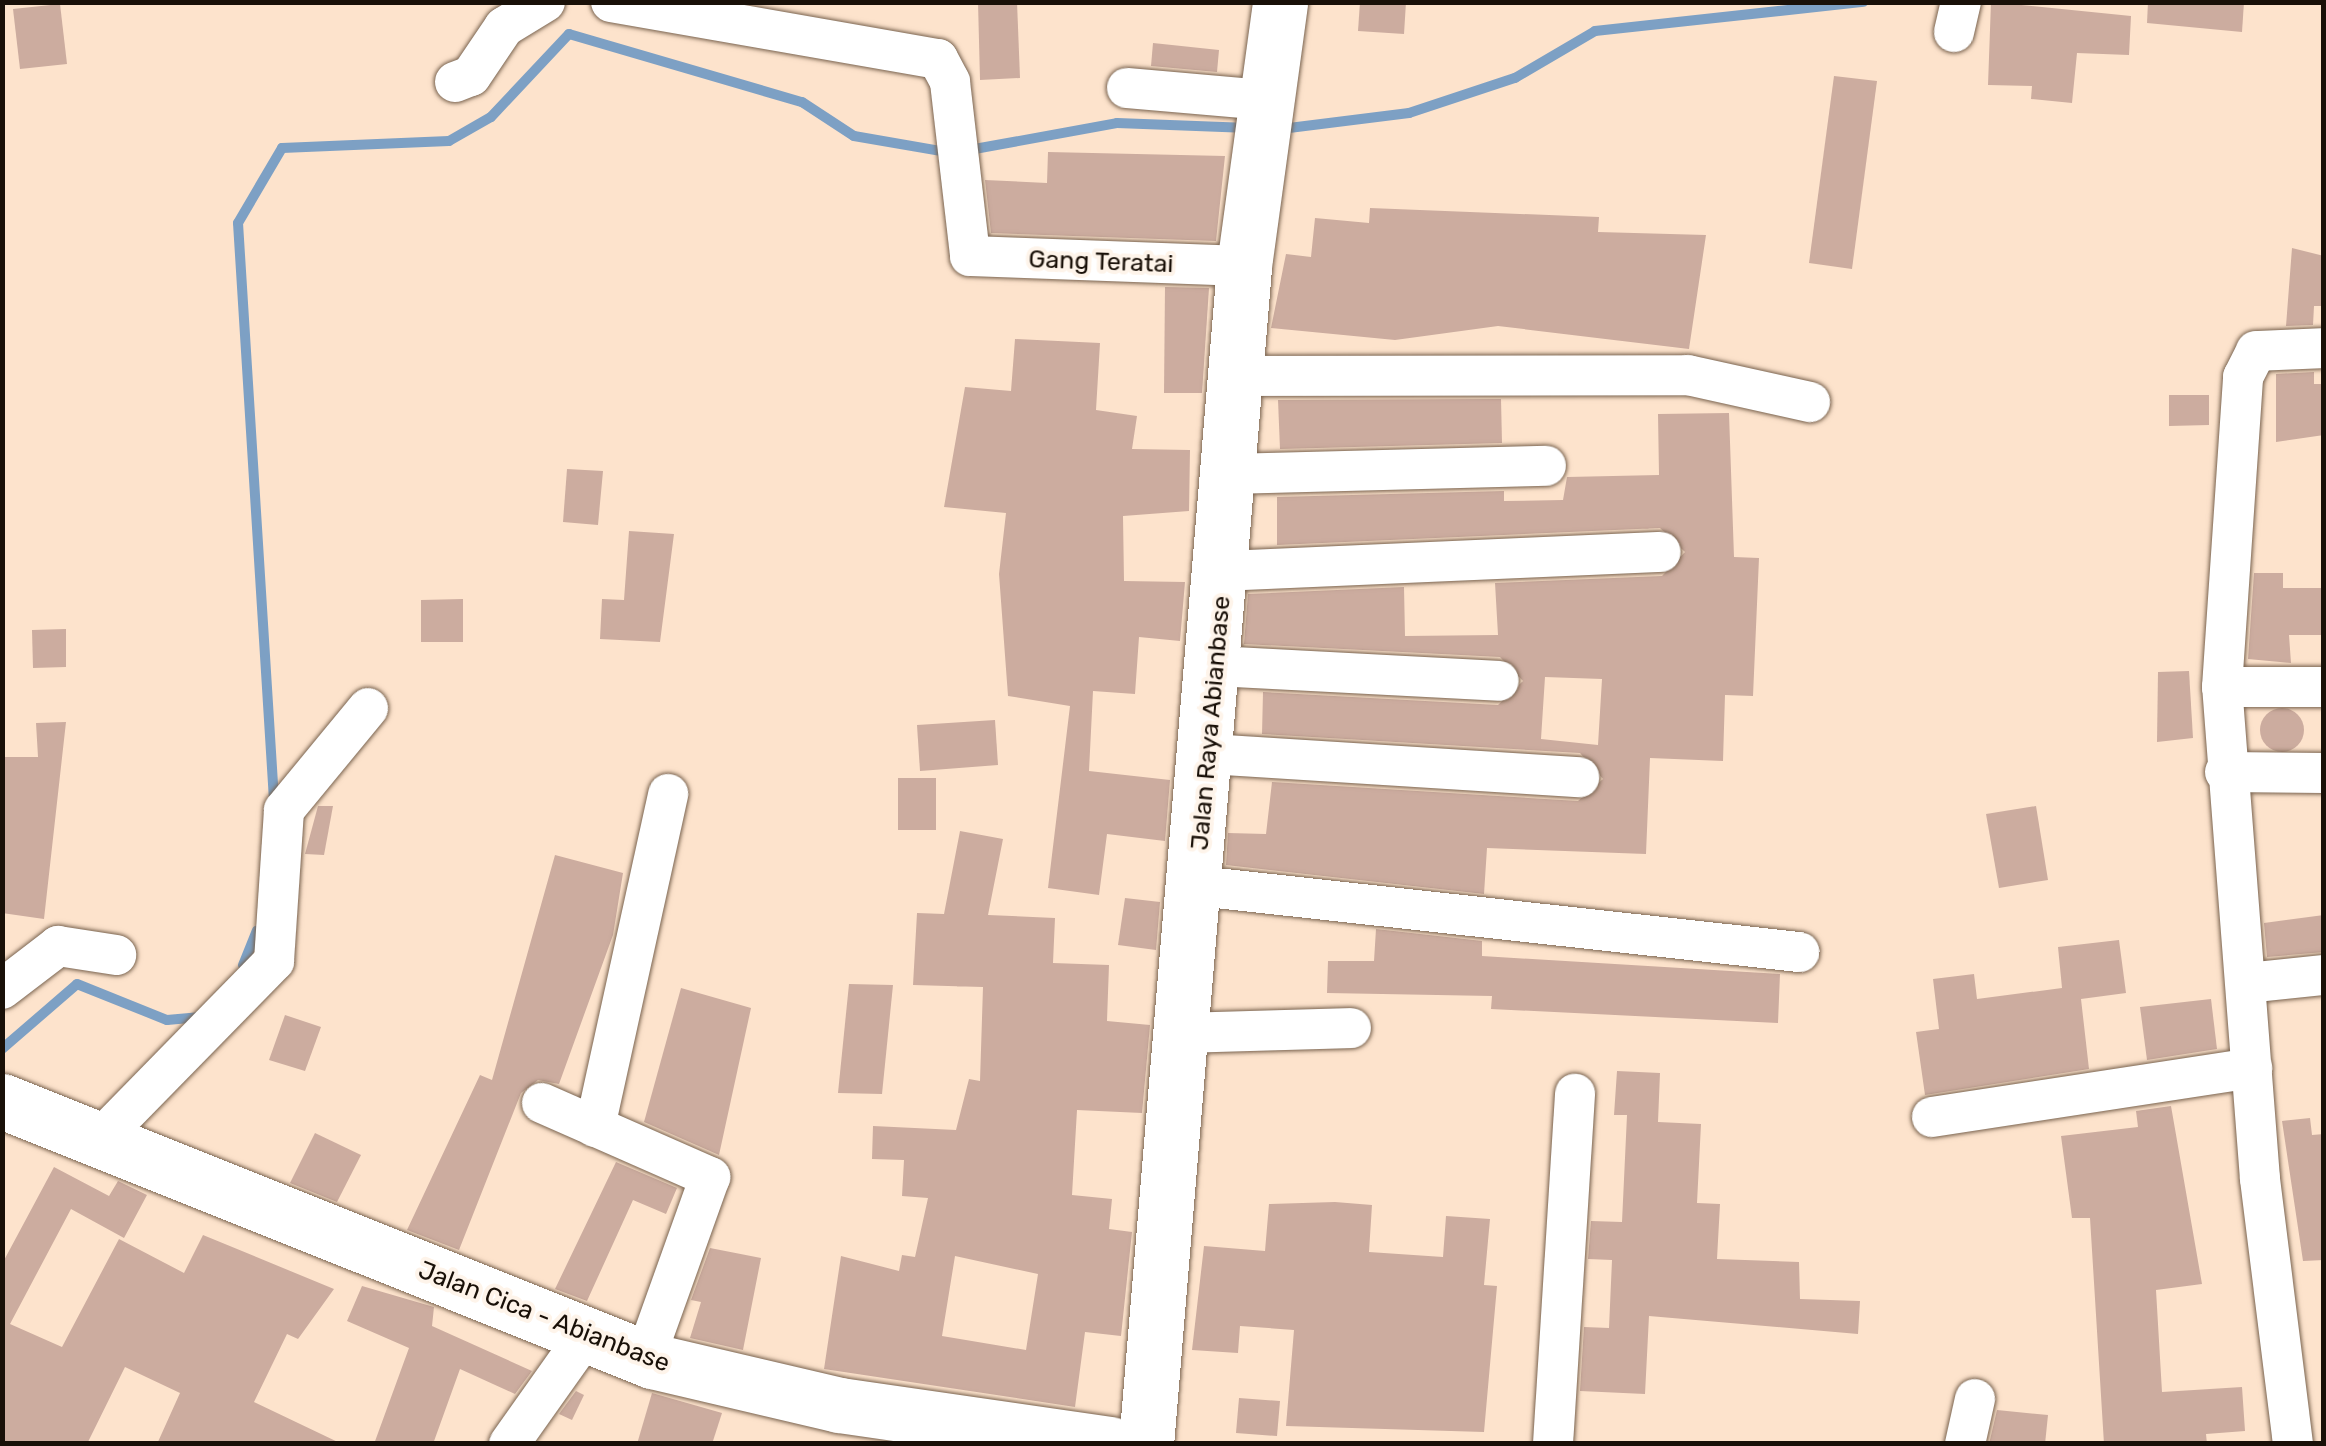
<!DOCTYPE html>
<html>
<head>
<meta charset="utf-8">
<style>
  body { margin:0 }
  #map { position:relative; width:2326px; height:1446px; overflow:hidden; background:#fde3cc; font-family:Rubik,sans-serif }
  div>[style] { position:absolute }
  [style*='--x'] { left:calc(var(--x)*1px); top:calc(var(--y)*1px); width:calc(var(--w)*1px); rotate:calc(var(--a)*1deg) }
  .stream>* { height:10px; margin:-5px; padding:0 5px; transform-origin:5px; border-radius:5px; background:#7da0c4 }
  .building>* { inset:0; background:#ccac9f }
  .round { border-radius:50% }
  .roads { filter:drop-shadow(0 0 2px #79634f) drop-shadow(0 0 2px #79634f) }
  .street>* { height:40px; margin:-20px; padding:0 20px; transform-origin:20px; border-radius:20px; background:#fff }
  .secondary>* { height:55px; margin:-27.5px; padding:0 27.5px; transform-origin:27.5px; border-radius:27.5px; background:#fff }
  span { translate:-50% -50%; white-space:nowrap; text-align:center; line-height:1.15; -webkit-text-stroke:8px #fef4ea; paint-order:stroke }
  .street-label { font-size:25px; color:#191008 }
  .frame { position:absolute; inset:0; border:5px solid #191008; pointer-events:none }
</style>
</head>
<body>
<div id="map">
  <div class="stream">
    <div style="--x:1281;--y:129;--w:129;--a:-7.1"></div>
    <div style="--x:1409;--y:113;--w:112;--a:-18.3"></div>
    <div style="--x:1515;--y:78;--w:93;--a:-30.4"></div>
    <div style="--x:1595;--y:31;--w:270;--a:-6.2"></div>
    <div style="--x:969;--y:150;--w:150;--a:-10.3"></div>
    <div style="--x:1117;--y:123;--w:132;--a:2.2"></div>
    <div style="--x:274;--y:800;--w:578;--a:-93.57"></div>
    <div style="--x:238;--y:223;--w:87;--a:-59.6"></div>
    <div style="--x:282;--y:148;--w:167;--a:-2.4"></div>
    <div style="--x:449;--y:141;--w:48;--a:-29.7"></div>
    <div style="--x:491;--y:117;--w:114;--a:-46.8"></div>
    <div style="--x:569;--y:34;--w:243;--a:16.3"></div>
    <div style="--x:802;--y:102;--w:62;--a:33.2"></div>
    <div style="--x:854;--y:136;--w:99;--a:9.8"></div>
    <div style="--x:243;--y:965;--w:37;--a:-68"></div>
    <div style="--x:2;--y:1049;--w:99;--a:-40.9"></div>
    <div style="--x:77;--y:984;--w:97;--a:21.8"></div>
    <div style="--x:167;--y:1020;--w:34;--a:-5"></div>
  </div>
  <div class="building">
    <div style="clip-path:polygon(978px 2px,1017px 2px,1020px 78px,980px 80px)"></div>
    <div style="clip-path:polygon(1360px 2px,1406px 2px,1404px 34px,1358px 31px)"></div>
    <div style="clip-path:polygon(1991px 2px,2131px 16px,2129px 55px,2077px 53px,2072px 103px,2031px 99px,2032px 86px,1988px 85px)"></div>
    <div style="clip-path:polygon(2148px 2px,2244px 2px,2242px 32px,2147px 23px)"></div>
    <div style="clip-path:polygon(60px 4px,67px 64px,20px 69px,13px 9px)"></div>
    <div style="clip-path:polygon(1153px 43px,1219px 50px,1217px 72px,1151px 66px)"></div>
    <div style="clip-path:polygon(1834px 76px,1877px 81px,1852px 269px,1809px 263px)"></div>
    <div style="clip-path:polygon(1048px 152px,1225px 156px,1216px 241px,991px 233px,985px 180px,1047px 183px)"></div>
    <div style="clip-path:polygon(1370px 208px,1599px 217px,1598px 232px,1706px 235px,1689px 349px,1498px 326px,1395px 340px,1271px 328px,1286px 254px,1311px 257px,1315px 218px,1369px 223px)"></div>
    <div style="clip-path:polygon(2292px 248px,2324px 256px,2324px 306px,2314px 306px,2313px 325px,2286px 326px)"></div>
    <div style="clip-path:polygon(1165px 287px,1209px 288px,1202px 393px,1164px 393px)"></div>
    <div style="clip-path:polygon(1015px 339px,1100px 343px,1096px 410px,1137px 416px,1132px 449px,1190px 450px,1189px 511px,1123px 516px,1124px 581px,1185px 582px,1180px 641px,1139px 637px,1135px 694px,1093px 691px,1089px 771px,1170px 780px,1165px 841px,1107px 834px,1099px 895px,1048px 888px,1070px 706px,1008px 696px,999px 574px,1006px 513px,944px 507px,965px 387px,1011px 391px)"></div>
    <div style="clip-path:polygon(2314px 372px,2314px 384px,2324px 384px,2324px 435px,2276px 442px,2276px 374px)"></div>
    <div style="clip-path:polygon(2169px 395px,2209px 395px,2209px 425px,2169px 426px)"></div>
    <div style="clip-path:polygon(1501px 399px,1502px 443px,1280px 449px,1278px 400px)"></div>
    <div style="clip-path:polygon(evenodd,1729px 413px,1734px 557px,1759px 558px,1753px 696px,1725px 695px,1723px 761px,1650px 758px,1646px 854px,1487px 848px,1484px 894px,1226px 865px,1228px 833px,1266px 834px,1272px 782px,1578px 801px,1603px 779px,1580px 753px,1262px 734px,1263px 692px,1498px 705px,1523px 681px,1500px 657px,1244px 644px,1248px 594px,1404px 587px,1405px 636px,1498px 635px,1495px 583px,1662px 576px,1685px 552px,1660px 528px,1277px 545px,1277px 497px,1504px 491px,1504px 501px,1563px 500px,1567px 477px,1659px 475px,1658px 414px,1729px 413px,1545px 677px,1602px 679px,1598px 745px,1541px 739px,1545px 677px)"></div>
    <div style="clip-path:polygon(567px 469px,603px 471px,598px 525px,563px 522px)"></div>
    <div style="clip-path:polygon(629px 531px,674px 534px,660px 642px,600px 639px,602px 599px,624px 600px)"></div>
    <div style="clip-path:polygon(2254px 573px,2283px 573px,2283px 588px,2324px 588px,2324px 635px,2289px 635px,2291px 663px,2248px 659px)"></div>
    <div style="clip-path:polygon(463px 599px,463px 642px,421px 642px,421px 600px)"></div>
    <div style="clip-path:polygon(66px 629px,66px 667px,33px 668px,32px 630px)"></div>
    <div style="clip-path:polygon(2189px 671px,2193px 738px,2157px 742px,2158px 672px)"></div>
    <div class="round" style="left:2260px;top:708px;width:44px;height:44px"></div>
    <div style="clip-path:polygon(995px 720px,998px 765px,920px 771px,917px 725px)"></div>
    <div style="clip-path:polygon(66px 722px,44px 919px,2px 913px,2px 757px,38px 757px,36px 723px)"></div>
    <div style="clip-path:polygon(898px 778px,936px 778px,936px 830px,898px 830px)"></div>
    <div style="clip-path:polygon(318px 806px,333px 806px,324px 855px,305px 854px)"></div>
    <div style="clip-path:polygon(2036px 806px,2048px 880px,1999px 888px,1986px 814px)"></div>
    <div style="clip-path:polygon(evenodd,960px 831px,1003px 839px,988px 915px,1055px 918px,1053px 963px,1109px 965px,1107px 1021px,1150px 1025px,1142px 1113px,1077px 1110px,1072px 1195px,1112px 1199px,1109px 1229px,1132px 1232px,1121px 1336px,1085px 1332px,1075px 1407px,824px 1369px,841px 1256px,899px 1271px,902px 1255px,915px 1257px,928px 1198px,902px 1196px,904px 1160px,872px 1159px,873px 1126px,956px 1130px,969px 1079px,980px 1081px,983px 987px,913px 985px,917px 913px,944px 914px,960px 831px,955px 1256px,1038px 1274px,1026px 1350px,942px 1336px,955px 1256px)"></div>
    <div style="clip-path:polygon(555px 855px,623px 873px,613px 935px,559px 1084px,538px 1080px,521px 1093px,459px 1250px,407px 1230px,480px 1075px,492px 1080px)"></div>
    <div style="clip-path:polygon(1125px 898px,1160px 902px,1156px 950px,1118px 945px)"></div>
    <div style="clip-path:polygon(2324px 915px,2324px 952px,2267px 957px,2264px 923px)"></div>
    <div style="clip-path:polygon(1376px 929px,1482px 941px,1482px 956px,1780px 974px,1778px 1023px,1491px 1009px,1492px 996px,1327px 993px,1328px 961px,1374px 961px)"></div>
    <div style="clip-path:polygon(2119px 940px,2126px 993px,2081px 999px,2089px 1069px,1925px 1095px,1916px 1032px,1939px 1029px,1933px 979px,1974px 974px,1977px 999px,2062px 988px,2058px 947px)"></div>
    <div style="clip-path:polygon(849px 984px,893px 985px,882px 1094px,838px 1093px)"></div>
    <div style="clip-path:polygon(681px 988px,751px 1008px,719px 1155px,644px 1122px)"></div>
    <div style="clip-path:polygon(2211px 999px,2217px 1049px,2147px 1060px,2140px 1007px)"></div>
    <div style="clip-path:polygon(285px 1015px,321px 1027px,305px 1071px,269px 1060px)"></div>
    <div style="clip-path:polygon(1617px 1071px,1660px 1073px,1658px 1122px,1701px 1124px,1697px 1203px,1720px 1204px,1717px 1259px,1799px 1262px,1800px 1299px,1860px 1301px,1858px 1334px,1649px 1316px,1645px 1394px,1580px 1391px,1584px 1327px,1609px 1328px,1612px 1260px,1588px 1259px,1591px 1221px,1622px 1222px,1627px 1115px,1614px 1115px)"></div>
    <div style="clip-path:polygon(2171px 1106px,2202px 1284px,2156px 1290px,2162px 1392px,2242px 1387px,2245px 1431px,2206px 1434px,2207px 1444px,2104px 1444px,2090px 1218px,2072px 1218px,2061px 1136px,2138px 1127px,2136px 1111px)"></div>
    <div style="clip-path:polygon(2310px 1118px,2312px 1135px,2324px 1134px,2324px 1260px,2303px 1261px,2282px 1121px)"></div>
    <div style="clip-path:polygon(315px 1133px,361px 1155px,337px 1202px,290px 1183px)"></div>
    <div style="clip-path:polygon(616px 1162px,677px 1188px,666px 1214px,633px 1200px,587px 1301px,555px 1289px)"></div>
    <div style="clip-path:polygon(54px 1167px,109px 1196px,118px 1181px,147px 1195px,124px 1238px,71px 1209px,10px 1324px,62px 1347px,119px 1239px,184px 1273px,203px 1235px,334px 1289px,298px 1339px,287px 1334px,254px 1402px,342px 1444px,157px 1444px,180px 1393px,125px 1367px,87px 1444px,2px 1444px,2px 1264px)"></div>
    <div style="clip-path:polygon(1335px 1202px,1372px 1205px,1369px 1252px,1443px 1257px,1446px 1216px,1490px 1219px,1484px 1285px,1497px 1286px,1484px 1432px,1286px 1426px,1294px 1330px,1240px 1326px,1238px 1353px,1192px 1350px,1204px 1246px,1265px 1251px,1269px 1204px)"></div>
    <div style="clip-path:polygon(710px 1248px,761px 1258px,743px 1350px,690px 1338px,701px 1302px,691px 1300px)"></div>
    <div style="clip-path:polygon(362px 1286px,434px 1307px,432px 1326px,532px 1371px,515px 1394px,460px 1369px,433px 1444px,374px 1444px,409px 1348px,347px 1321px)"></div>
    <div style="clip-path:polygon(576px 1391px,584px 1395px,572px 1420px,559px 1414px)"></div>
    <div style="clip-path:polygon(652px 1393px,722px 1413px,712px 1444px,637px 1444px)"></div>
    <div style="clip-path:polygon(1239px 1398px,1280px 1401px,1277px 1436px,1236px 1433px)"></div>
    <div style="clip-path:polygon(1997px 1410px,2048px 1415px,2045px 1444px,1989px 1444px)"></div>
  </div>
  <div class="roads">
    <div class="street">
      <div style="--x:611;--y:2;--w:332;--a:9.9"></div>
      <div style="--x:938;--y:59;--w:26;--a:62"></div>
      <div style="--x:950;--y:82;--w:175;--a:83.4"></div>
      <div style="--x:970;--y:256;--w:274;--a:2.1"></div>
      <div style="--x:1954;--y:32;--w:31;--a:-77"></div>
      <div style="--x:455;--y:82;--w:17;--a:-21"></div>
      <div style="--x:471;--y:76;--w:59;--a:-56"></div>
      <div style="--x:504;--y:27;--w:48;--a:-31.4"></div>
      <div style="--x:1127;--y:88;--w:137;--a:5"></div>
      <div style="--x:1235;--y:376;--w:453;--a:-0.1"></div>
      <div style="--x:1688;--y:375;--w:125;--a:12.5"></div>
      <div style="--x:1230;--y:474;--w:316;--a:-1.5"></div>
      <div style="--x:1223;--y:571;--w:438;--a:-2.5"></div>
      <div style="--x:1216;--y:666;--w:283;--a:3"></div>
      <div style="--x:2222;--y:687;--w:102;--a:0"></div>
      <div style="--x:1209;--y:754;--w:371;--a:3.6"></div>
      <div style="--x:2225;--y:772;--w:99;--a:0.6"></div>
      <div style="--x:1198;--y:886;--w:605;--a:6.27"></div>
      <div style="--x:2246;--y:983;--w:78;--a:-5.9"></div>
      <div style="--x:2;--y:989;--w:71;--a:-37.5"></div>
      <div style="--x:58;--y:946;--w:59;--a:8.8"></div>
      <div style="--x:1184;--y:1033;--w:167;--a:-1.7"></div>
      <div style="--x:542;--y:1103;--w:184;--a:23.8"></div>
      <div style="--x:710;--y:1177;--w:193;--a:109.7"></div>
      <div style="--x:1932;--y:1117;--w:324;--a:-8.7"></div>
      <div style="--x:595;--y:1127;--w:341;--a:-77.6"></div>
      <div style="--x:99;--y:1140;--w:250;--a:-45.6"></div>
      <div style="--x:274;--y:961;--w:151;--a:-86.2"></div>
      <div style="--x:284;--y:810;--w:132;--a:-50.5"></div>
      <div style="--x:509;--y:1444;--w:130;--a:-54.7"></div>
      <div style="--x:1553;--y:1444;--w:351;--a:-86.4"></div>
      <div style="--x:1965;--y:1444;--w:46;--a:-77.5"></div>
      <div style="--x:2293;--y:1444;--w:267;--a:-97.1"></div>
      <div style="--x:2260;--y:1179;--w:493;--a:-94.4"></div>
      <div style="--x:2222;--y:687;--w:311;--a:-86.1"></div>
      <div style="--x:2243;--y:377;--w:29;--a:-63"></div>
      <div style="--x:2256;--y:351;--w:68;--a:-2.5"></div>
    </div>
    <div class="secondary">
      <div style="--x:2;--y:1101;--w:700;--a:21.8"></div>
      <div style="--x:652;--y:1361;--w:192;--a:13.2"></div>
      <div style="--x:839;--y:1405;--w:274;--a:8.2"></div>
      <div style="--x:1146;--y:1444;--w:1182;--a:-85.24"></div>
      <div style="--x:1244;--y:266;--w:266;--a:-82.2"></div>
    </div>
  </div>
  <div class="street-label">
    <span style="left:1101px;top:262px;rotate:2deg">Gang Teratai</span>
    <span style="left:1211px;top:723px;rotate:-85deg">Jalan Raya Abianbase</span>
    <span style="left:544px;top:1317px;rotate:21deg">Jalan Cica - Abianbase</span>
  </div>
  <div class="frame"></div>
</div>
</body>
</html>
